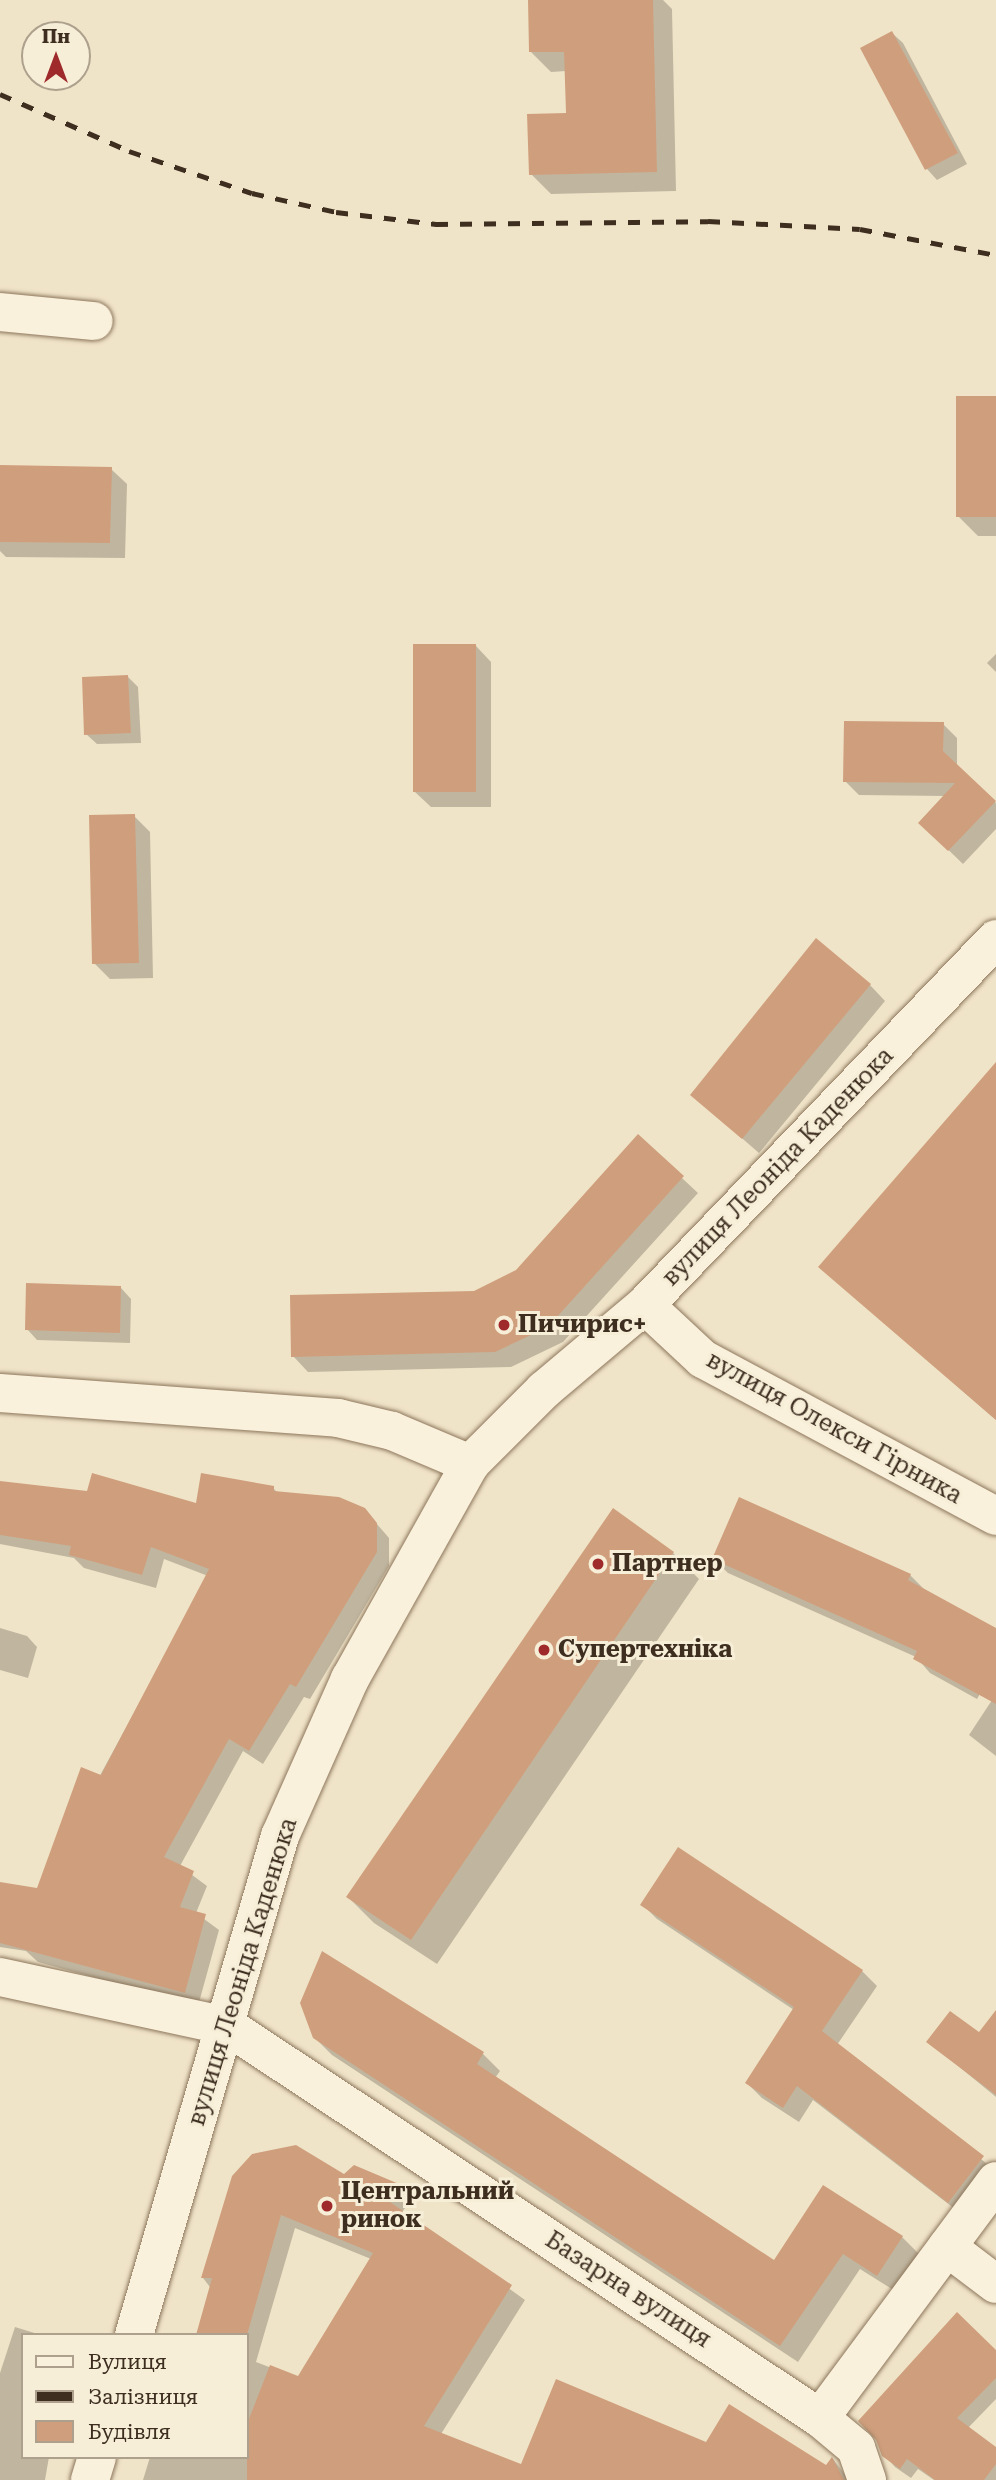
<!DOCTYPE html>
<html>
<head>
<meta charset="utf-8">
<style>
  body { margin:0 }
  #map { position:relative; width:996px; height:2480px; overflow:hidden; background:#f0e4c8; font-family:"Roboto Serif",serif }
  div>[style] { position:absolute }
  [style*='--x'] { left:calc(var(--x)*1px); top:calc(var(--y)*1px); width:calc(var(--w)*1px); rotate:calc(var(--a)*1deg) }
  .shadow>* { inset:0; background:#0003 }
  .building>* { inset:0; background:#cf9f7d }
  .roads { filter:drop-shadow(0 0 2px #8d765c) drop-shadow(0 0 2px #8d765c) }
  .minor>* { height:38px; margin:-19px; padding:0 19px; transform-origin:19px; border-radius:19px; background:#faf1dc }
  .rail>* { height:5px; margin-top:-2.5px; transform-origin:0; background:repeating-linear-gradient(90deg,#3d2e20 0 12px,transparent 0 24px) }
  .dots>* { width:19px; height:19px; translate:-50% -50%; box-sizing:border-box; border:4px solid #f7eed8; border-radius:50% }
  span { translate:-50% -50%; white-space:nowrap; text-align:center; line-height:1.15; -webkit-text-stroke:6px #f7eed8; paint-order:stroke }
  .street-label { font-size:24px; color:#3d2e20 }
  .poi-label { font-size:24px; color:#3d2e20; font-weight:700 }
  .left { translate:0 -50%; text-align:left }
  .legend { position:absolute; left:21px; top:2333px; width:228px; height:126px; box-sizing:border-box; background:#f7eed8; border:2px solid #ada18e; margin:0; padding:9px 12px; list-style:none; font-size:21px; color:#3d2e20 }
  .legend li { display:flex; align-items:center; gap:14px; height:35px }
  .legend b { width:35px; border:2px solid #ada18e }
  .north { position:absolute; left:21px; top:21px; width:70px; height:70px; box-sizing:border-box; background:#f7eed8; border:2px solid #ada18e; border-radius:50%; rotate:0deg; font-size:19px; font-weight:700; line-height:28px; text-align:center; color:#3d2e20 }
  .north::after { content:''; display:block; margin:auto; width:24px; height:32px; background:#9e2a2b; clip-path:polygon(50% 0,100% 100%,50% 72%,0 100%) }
</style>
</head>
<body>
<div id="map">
  <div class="shadow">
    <div style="clip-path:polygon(530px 0,663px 0,672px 9px,676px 191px,551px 194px,531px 174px,568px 115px,566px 71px,551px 72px,531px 52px)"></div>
    <div style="clip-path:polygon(892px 33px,903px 43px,967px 164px,937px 180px,927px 169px,862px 49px)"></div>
    <div style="clip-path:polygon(996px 398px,996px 536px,978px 536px,958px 516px)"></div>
    <div style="clip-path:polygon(0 466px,111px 469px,127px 484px,125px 558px,6px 557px,0 551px)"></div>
    <div style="clip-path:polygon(476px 646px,491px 662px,491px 807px,431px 807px,415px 792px)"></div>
    <div style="clip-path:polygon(996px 654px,996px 672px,987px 663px)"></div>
    <div style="clip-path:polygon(128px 677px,138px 687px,141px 743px,97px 744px,86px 734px)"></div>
    <div style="clip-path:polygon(943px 724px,957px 738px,957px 766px,996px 803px,996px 829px,963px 864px,934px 836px,945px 796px,859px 795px,845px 781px)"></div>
    <div style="clip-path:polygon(134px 816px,150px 832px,153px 978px,110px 979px,94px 963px)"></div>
    <div style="clip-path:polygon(870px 985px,885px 1001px,759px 1153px,692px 1095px)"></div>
    <div style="clip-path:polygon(996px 1064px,996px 1420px,820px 1267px)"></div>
    <div style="clip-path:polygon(638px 1137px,698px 1193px,563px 1342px,511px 1367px,308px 1372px,293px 1356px,474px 1293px,517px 1271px)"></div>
    <div style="clip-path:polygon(121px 1288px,131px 1299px,130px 1343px,37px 1340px,27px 1329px)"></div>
    <div style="clip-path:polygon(0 1483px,198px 1505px,273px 1488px,278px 1493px,364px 1509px,389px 1538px,389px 1566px,310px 1699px,304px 1697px,263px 1764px,243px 1751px,180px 1866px,207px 1886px,196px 1913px,219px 1930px,198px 2006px,38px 1962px,26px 1951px,0 1947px,0 1884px,38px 1890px,208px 1576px,164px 1559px,156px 1588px,84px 1568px,74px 1558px,0 1544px)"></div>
    <div style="clip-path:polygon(673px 1553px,699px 1579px,437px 1964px,374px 1923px,348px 1897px)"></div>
    <div style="clip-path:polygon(714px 1559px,910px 1575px,924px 1589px,996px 1631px,996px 1666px,977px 1699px,930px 1673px,916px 1657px,728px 1573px)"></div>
    <div style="clip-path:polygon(0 1628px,27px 1636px,37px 1647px,28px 1678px,0 1670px)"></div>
    <div style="clip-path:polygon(996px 1694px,996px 1756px,969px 1735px)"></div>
    <div style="clip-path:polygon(642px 1904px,862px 1971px,877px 1986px,837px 2045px,996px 2171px,964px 2216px,813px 2100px,799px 2122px,762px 2098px,747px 2083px,794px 2010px,657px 1919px)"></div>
    <div style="clip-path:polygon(323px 1953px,483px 2054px,500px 2071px,495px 2078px,775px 2263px,902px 2237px,919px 2254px,895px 2291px,860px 2269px,798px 2362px,332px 2055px,314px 2037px)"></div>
    <div style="clip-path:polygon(996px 2013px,996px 2097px,929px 2042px,979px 2035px)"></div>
    <div style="clip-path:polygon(evenodd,344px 2176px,398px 2186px,411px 2200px,402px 2212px,525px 2300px,441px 2434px,522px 2466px,706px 2444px,827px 2467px,833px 2459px,849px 2480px,143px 2480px,150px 2457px,247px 2457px,247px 2335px,203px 2278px,234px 2177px,344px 2176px,295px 2228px,371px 2259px,298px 2378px,256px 2362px,295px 2228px)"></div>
    <div style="clip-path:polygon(15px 2327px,41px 2335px,23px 2335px,23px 2457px,49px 2457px,45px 2480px,0 2480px,0 2373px)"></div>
    <div style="clip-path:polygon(996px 2352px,996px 2399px,968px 2428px,996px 2449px,996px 2480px,934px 2480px,918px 2469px,911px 2478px,895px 2467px,884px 2455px,878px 2439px)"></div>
  </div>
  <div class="building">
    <div style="clip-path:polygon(528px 0,653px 0,657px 172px,529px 175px,527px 114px,566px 113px,564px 52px,529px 52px)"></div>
    <div style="clip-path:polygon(892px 31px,958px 153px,925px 170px,860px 48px)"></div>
    <div style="clip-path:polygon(956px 396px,996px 396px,996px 517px,956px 517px)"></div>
    <div style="clip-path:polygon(0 465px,112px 467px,110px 543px,0 542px)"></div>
    <div style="clip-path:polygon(413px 644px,476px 644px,476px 792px,413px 792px)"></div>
    <div style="clip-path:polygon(128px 675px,131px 733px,84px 735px,82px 677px)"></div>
    <div style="clip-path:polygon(844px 721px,944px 722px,943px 751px,996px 801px,948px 851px,918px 823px,955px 783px,843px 782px)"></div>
    <div style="clip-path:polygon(135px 814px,139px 963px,92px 964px,89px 815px)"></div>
    <div style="clip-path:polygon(816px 938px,871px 984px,742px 1139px,690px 1095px)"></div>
    <div style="clip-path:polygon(996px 1062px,996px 1420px,818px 1267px)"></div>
    <div style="clip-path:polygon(638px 1134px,684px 1176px,548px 1327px,495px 1352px,291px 1357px,290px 1295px,474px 1291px,516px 1270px)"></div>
    <div style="clip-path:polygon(26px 1283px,121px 1286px,120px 1333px,25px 1330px)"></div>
    <div style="clip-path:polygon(92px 1473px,196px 1503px,201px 1473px,274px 1486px,274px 1491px,339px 1497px,365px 1508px,377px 1523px,377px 1552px,296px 1687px,290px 1684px,249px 1751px,229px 1739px,164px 1857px,194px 1871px,180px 1907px,206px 1914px,185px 1993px,0 1943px,0 1882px,37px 1888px,81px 1767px,101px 1775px,209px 1569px,151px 1547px,142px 1575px,69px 1555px,71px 1546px,0 1535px,0 1481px,87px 1491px)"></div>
    <div style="clip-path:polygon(739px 1497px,911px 1574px,908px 1580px,996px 1628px,996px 1704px,913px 1659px,917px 1651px,712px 1559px)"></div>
    <div style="clip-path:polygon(613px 1508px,674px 1552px,411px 1940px,346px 1897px)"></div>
    <div style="clip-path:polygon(678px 1847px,863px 1970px,822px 2031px,984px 2156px,948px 2203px,797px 2086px,783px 2108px,745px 2083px,794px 2007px,640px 1905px)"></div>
    <div style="clip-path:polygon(322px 1951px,484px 2052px,477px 2064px,774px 2260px,823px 2185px,903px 2236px,877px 2276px,843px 2254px,780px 2346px,313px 2038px,300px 2003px)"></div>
    <div style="clip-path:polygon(996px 2010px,996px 2095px,926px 2042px,950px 2011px,979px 2032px)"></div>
    <div style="clip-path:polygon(296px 2145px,344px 2174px,354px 2165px,399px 2184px,387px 2200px,512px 2285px,424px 2426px,521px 2464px,556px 2379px,706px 2442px,729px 2404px,826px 2465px,832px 2457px,844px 2480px,247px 2480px,247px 2424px,270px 2365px,298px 2376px,373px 2253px,281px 2215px,247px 2335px,196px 2335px,212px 2278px,201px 2278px,232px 2176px,252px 2154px)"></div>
    <div style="clip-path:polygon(957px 2312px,996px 2350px,996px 2378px,957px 2418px,996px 2447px,996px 2464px,984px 2480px,935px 2480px,907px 2459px,900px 2469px,882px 2456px,876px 2440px,858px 2421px)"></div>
  </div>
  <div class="roads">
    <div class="minor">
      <div style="--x:0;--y:312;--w:94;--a:5.5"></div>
      <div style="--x:645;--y:1305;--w:79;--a:43"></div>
      <div style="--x:703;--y:1359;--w:332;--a:28.2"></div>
      <div style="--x:0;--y:1393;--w:339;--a:4.2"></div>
      <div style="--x:338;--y:1418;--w:56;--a:13.5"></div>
      <div style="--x:392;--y:1431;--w:85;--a:22.9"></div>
      <div style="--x:0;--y:1977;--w:232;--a:12.2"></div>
      <div style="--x:227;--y:2026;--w:711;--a:33.47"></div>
      <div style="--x:820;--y:2418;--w:47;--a:39.8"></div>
      <div style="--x:856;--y:2448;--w:34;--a:71"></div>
      <div style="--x:947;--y:2247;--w:61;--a:37.1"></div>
      <div style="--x:134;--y:2335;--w:520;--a:-73.69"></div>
      <div style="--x:280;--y:1836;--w:172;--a:-66"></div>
      <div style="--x:350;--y:1679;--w:246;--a:-60.8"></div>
      <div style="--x:470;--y:1464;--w:105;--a:-45"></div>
      <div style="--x:544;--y:1390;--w:132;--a:-40.1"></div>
      <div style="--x:645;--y:1305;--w:507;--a:-46.2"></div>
      <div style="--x:820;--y:2418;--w:295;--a:-53.4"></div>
      <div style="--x:90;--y:2480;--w:24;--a:-73"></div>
    </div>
  </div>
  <div class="rail">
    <div style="--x:0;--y:94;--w:141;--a:23.8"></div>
    <div style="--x:129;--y:151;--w:130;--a:18.9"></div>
    <div style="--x:252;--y:193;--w:86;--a:12.7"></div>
    <div style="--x:336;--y:212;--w:101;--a:6.8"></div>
    <div style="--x:436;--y:224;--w:272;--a:-0.6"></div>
    <div style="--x:708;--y:221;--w:152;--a:3"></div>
    <div style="--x:860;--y:229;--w:138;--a:10.8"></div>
  </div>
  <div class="dots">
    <div style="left:504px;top:1325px;background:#9e2a2b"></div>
    <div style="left:598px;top:1564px;background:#9e2a2b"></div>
    <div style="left:544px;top:1650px;background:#9e2a2b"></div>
    <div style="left:327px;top:2206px;background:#9e2a2b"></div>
  </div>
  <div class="street-label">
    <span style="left:778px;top:1167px;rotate:-46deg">вулиця Леоніда Каденюка</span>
    <span style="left:834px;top:1428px;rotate:29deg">вулиця Олекси Гірника</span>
    <span style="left:243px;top:1972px;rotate:-73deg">вулиця Леоніда Каденюка</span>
    <span style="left:628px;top:2290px;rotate:33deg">Базарна вулиця</span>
  </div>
  <div class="poi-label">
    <span class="left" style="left:518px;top:1325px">Пичирис+</span>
    <span class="left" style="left:612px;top:1564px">Партнер</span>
    <span class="left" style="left:558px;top:1650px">Супертехніка</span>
    <span class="left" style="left:341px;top:2206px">Центральний<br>ринок</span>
  </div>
  <ul class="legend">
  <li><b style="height:9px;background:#faf1dc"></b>Вулиця</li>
  <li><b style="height:9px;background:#3d2e20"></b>Залізниця</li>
  <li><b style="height:19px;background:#cf9f7d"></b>Будівля</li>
  </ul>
  <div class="north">Пн</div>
</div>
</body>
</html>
